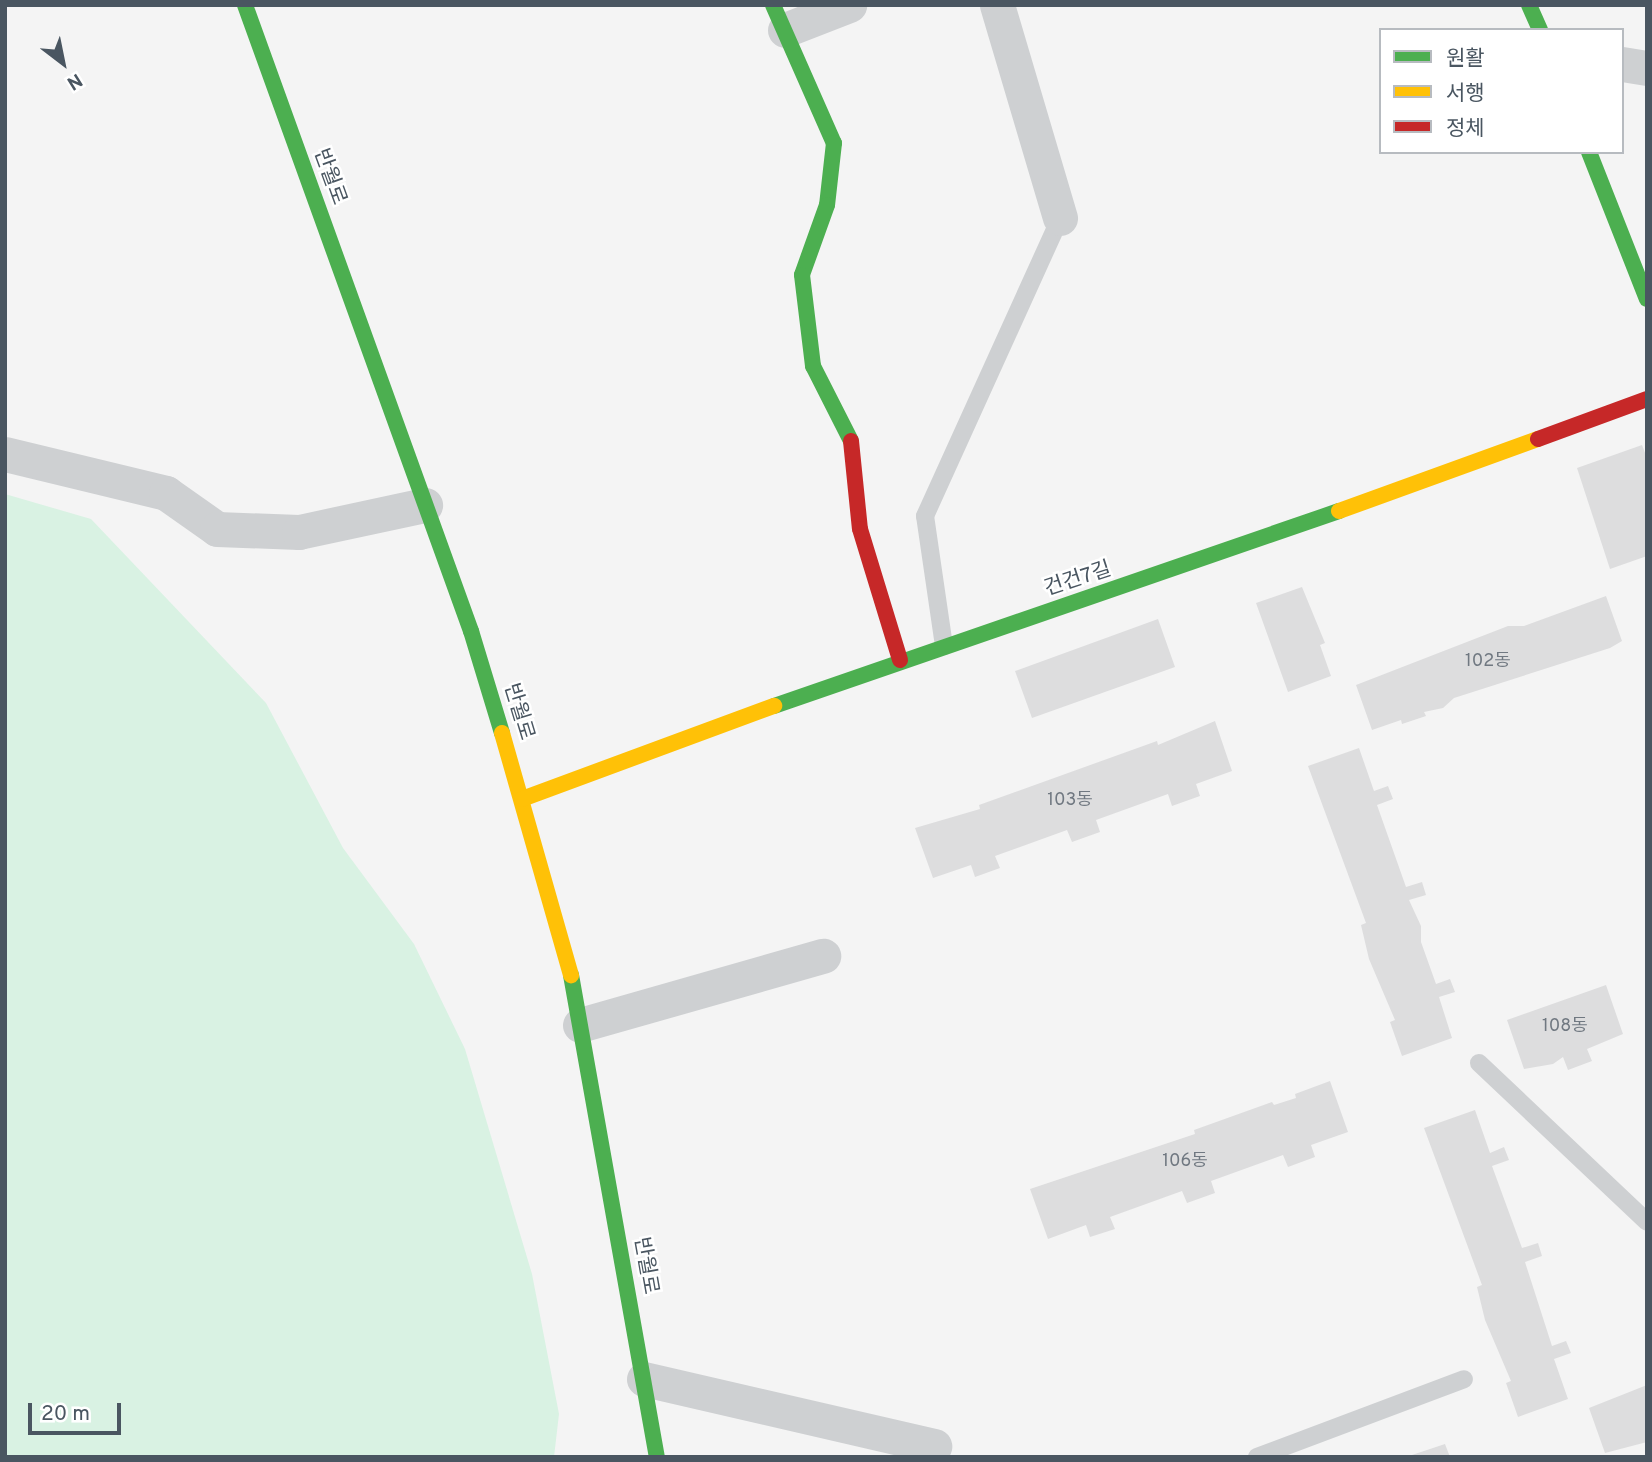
<!DOCTYPE html>
<html>
<head>
<meta charset="utf-8">
<style>
  body { margin:0 }
  #map { position:relative; width:1652px; height:1462px; overflow:hidden; background:#f4f4f4; font-family:Overpass,"Noto Sans KR",sans-serif }
  div>[style] { position:absolute }
  [style*='--x'] { left:calc(var(--x)*1px); top:calc(var(--y)*1px); width:calc(var(--w)*1px); rotate:calc(var(--a)*1deg) }
  .green>* { inset:0; background:#d9f2e3 }
  .building>* { inset:0; background:#ddddde }
  .lane>* { height:18px; margin:-9px; padding:0 9px; transform-origin:9px; border-radius:9px; background:#ced0d2 }
  .street>* { height:35px; margin:-17.5px; padding:0 17.5px; transform-origin:17.5px; border-radius:17.5px; background:#ced0d2 }
  .fast>* { height:16px; margin:-8px; padding:0 8px; transform-origin:8px; border-radius:8px; background:#4caf50 }
  .slow>* { height:16px; margin:-8px; padding:0 8px; transform-origin:8px; border-radius:8px; background:#ffc107 }
  .jam>* { height:16px; margin:-8px; padding:0 8px; transform-origin:8px; border-radius:8px; background:#c62828 }
  span { translate:-50% -50%; white-space:nowrap; text-align:center; line-height:1.15; -webkit-text-stroke:5px #fff; paint-order:stroke }
  .number-label { font-size:18px; color:#707881 }
  .number-label span { -webkit-text-stroke-width:0 }
  .street-label { font-size:21px; color:#4a5661 }
  .frame { position:absolute; inset:0; border:7px solid #4a5661; pointer-events:none }
  .legend { position:absolute; left:1379px; top:28px; width:245px; height:126px; box-sizing:border-box; background:#fff; border:2px solid #b7bbc0; margin:0; padding:9px 12px; list-style:none; font-size:21px; color:#4a5661 }
  .legend li { display:flex; align-items:center; gap:14px; height:35px }
  .legend b { width:35px; border:2px solid #b7bbc0 }
  .north { position:absolute; left:28px; top:28px; width:70px; height:70px; -webkit-text-stroke:5px #fff; paint-order:stroke; rotate:148deg; font-size:19px; font-weight:700; line-height:28px; text-align:center; color:#4a5661 }
  .north::after { content:''; display:block; margin:auto; width:24px; height:32px; background:#4a5661; clip-path:polygon(50% 0,100% 100%,50% 72%,0 100%) }
  .scale { position:absolute; left:28px; top:1403px; width:93px; height:32px; box-sizing:border-box; border:4px solid #4a5661; border-top:0; padding-left:9px; font-size:21px; line-height:24px; white-space:nowrap; color:#4a5661; -webkit-text-stroke:5px #fff; paint-order:stroke }
</style>
</head>
<body>
<div id="map">
  <div class="green">
    <div style="clip-path:polygon(5px 494px,91px 519px,266px 703px,343px 848px,414px 944px,465px 1049px,532px 1274px,559px 1414px,554px 1457px,5px 1457px)"></div>
  </div>
  <div class="building">
    <div style="clip-path:polygon(1642px 445px,1647px 458px,1647px 556px,1610px 569px,1577px 468px)"></div>
    <div style="clip-path:polygon(1302px 587px,1325px 643px,1320px 645px,1331px 676px,1288px 692px,1256px 603px)"></div>
    <div style="clip-path:polygon(1606px 596px,1622px 641px,1610px 648px,1454px 698px,1443px 708px,1424px 712px,1426px 716px,1402px 724px,1401px 720px,1372px 730px,1356px 685px,1508px 626px,1524px 626px)"></div>
    <div style="clip-path:polygon(1158px 619px,1175px 667px,1032px 718px,1015px 671px)"></div>
    <div style="clip-path:polygon(1215px 721px,1232px 771px,1196px 784px,1200px 796px,1172px 806px,1168px 794px,1096px 820px,1100px 832px,1072px 842px,1067px 830px,995px 856px,1000px 868px,975px 877px,971px 865px,933px 878px,915px 828px,980px 809px,979px 805px,1157px 741px,1158px 745px)"></div>
    <div style="clip-path:polygon(1359px 748px,1374px 791px,1388px 786px,1393px 799px,1377px 805px,1406px 887px,1422px 882px,1426px 895px,1409px 900px,1421px 926px,1421px 942px,1436px 984px,1450px 979px,1455px 992px,1439px 997px,1452px 1038px,1402px 1056px,1390px 1022px,1395px 1020px,1369px 959px,1361px 925px,1366px 923px,1308px 766px)"></div>
    <div style="clip-path:polygon(1606px 985px,1623px 1034px,1587px 1049px,1592px 1061px,1568px 1070px,1563px 1057px,1553px 1064px,1524px 1069px,1507px 1020px)"></div>
    <div style="clip-path:polygon(1330px 1081px,1348px 1132px,1311px 1145px,1315px 1157px,1288px 1167px,1283px 1155px,1211px 1181px,1215px 1193px,1187px 1203px,1182px 1191px,1110px 1217px,1115px 1229px,1090px 1237px,1086px 1225px,1048px 1239px,1030px 1189px,1195px 1134px,1194px 1130px,1272px 1102px,1274px 1105px,1296px 1098px,1295px 1094px)"></div>
    <div style="clip-path:polygon(1475px 1110px,1490px 1153px,1504px 1147px,1509px 1160px,1492px 1166px,1522px 1248px,1538px 1243px,1542px 1256px,1525px 1262px,1552px 1346px,1566px 1341px,1571px 1353px,1554px 1359px,1568px 1399px,1518px 1417px,1506px 1383px,1511px 1381px,1485px 1320px,1477px 1287px,1482px 1285px,1424px 1128px)"></div>
    <div style="clip-path:polygon(1647px 1385px,1647px 1442px,1605px 1453px,1589px 1408px)"></div>
    <div style="clip-path:polygon(1445px 1444px,1450px 1457px,1409px 1457px,1409px 1456px)"></div>
  </div>
  <div class="lane">
    <div style="--x:944;--y:646;--w:131;--a:-98.3"></div>
    <div style="--x:925;--y:516;--w:327;--a:-65.6"></div>
    <div style="--x:1479;--y:1063;--w:231;--a:43.4"></div>
    <div style="--x:1257;--y:1457;--w:221;--a:-20.6"></div>
  </div>
  <div class="street">
    <div style="--x:997;--y:5;--w:222;--a:73.5"></div>
    <div style="--x:785;--y:30;--w:69;--a:-21.3"></div>
    <div style="--x:1622;--y:64;--w:25;--a:9"></div>
    <div style="--x:5;--y:454;--w:166;--a:13.6"></div>
    <div style="--x:166;--y:493;--w:62;--a:35.2"></div>
    <div style="--x:217;--y:529;--w:82;--a:2.1"></div>
    <div style="--x:299;--y:532;--w:129;--a:-12.1"></div>
    <div style="--x:580;--y:1025;--w:253;--a:-15.9"></div>
    <div style="--x:644;--y:1379;--w:298;--a:13"></div>
  </div>
  <div class="fast">
    <div style="--x:245;--y:5;--w:666;--a:70.15"></div>
    <div style="--x:471;--y:631;--w:107;--a:73.1"></div>
    <div style="--x:773;--y:5;--w:151;--a:66.2"></div>
    <div style="--x:834;--y:143;--w:62;--a:96.4"></div>
    <div style="--x:827;--y:205;--w:74;--a:109.7"></div>
    <div style="--x:802;--y:275;--w:92;--a:83.1"></div>
    <div style="--x:813;--y:366;--w:84;--a:63.1"></div>
    <div style="--x:1529;--y:5;--w:27;--a:66"></div>
    <div style="--x:1589;--y:152;--w:158;--a:68.5"></div>
    <div style="--x:774;--y:706;--w:598;--a:-19.04"></div>
    <div style="--x:571;--y:975;--w:490;--a:79.9"></div>
  </div>
  <div class="slow">
    <div style="--x:1339;--y:511;--w:212;--a:-19.9"></div>
    <div style="--x:502;--y:733;--w:252;--a:74.1"></div>
    <div style="--x:522;--y:799;--w:269;--a:-20.3"></div>
  </div>
  <div class="jam">
    <div style="--x:1538;--y:439;--w:116;--a:-20.2"></div>
    <div style="--x:851;--y:441;--w:88;--a:84.2"></div>
    <div style="--x:860;--y:529;--w:137;--a:73"></div>
  </div>
  <div class="number-label">
    <span style="left:1488px;top:662px">102동</span>
    <span style="left:1070px;top:801px">103동</span>
    <span style="left:1565px;top:1027px">108동</span>
    <span style="left:1185px;top:1162px">106동</span>
  </div>
  <div class="street-label">
    <span style="left:329px;top:177px;rotate:70deg">반월로</span>
    <span style="left:1078px;top:580px;rotate:-18deg">건건7길</span>
    <span style="left:518px;top:712px;rotate:73deg">반월로</span>
    <span style="left:645px;top:1266px;rotate:80deg">반월로</span>
  </div>
  <div class="frame"></div>
  <ul class="legend">
  <li><b style="height:9px;background:#4caf50"></b>원활</li>
  <li><b style="height:9px;background:#ffc107"></b>서행</li>
  <li><b style="height:9px;background:#c62828"></b>정체</li>
  </ul>
  <div class="north">N</div>
  <div class="scale">20 m</div>
</div>
</body>
</html>
